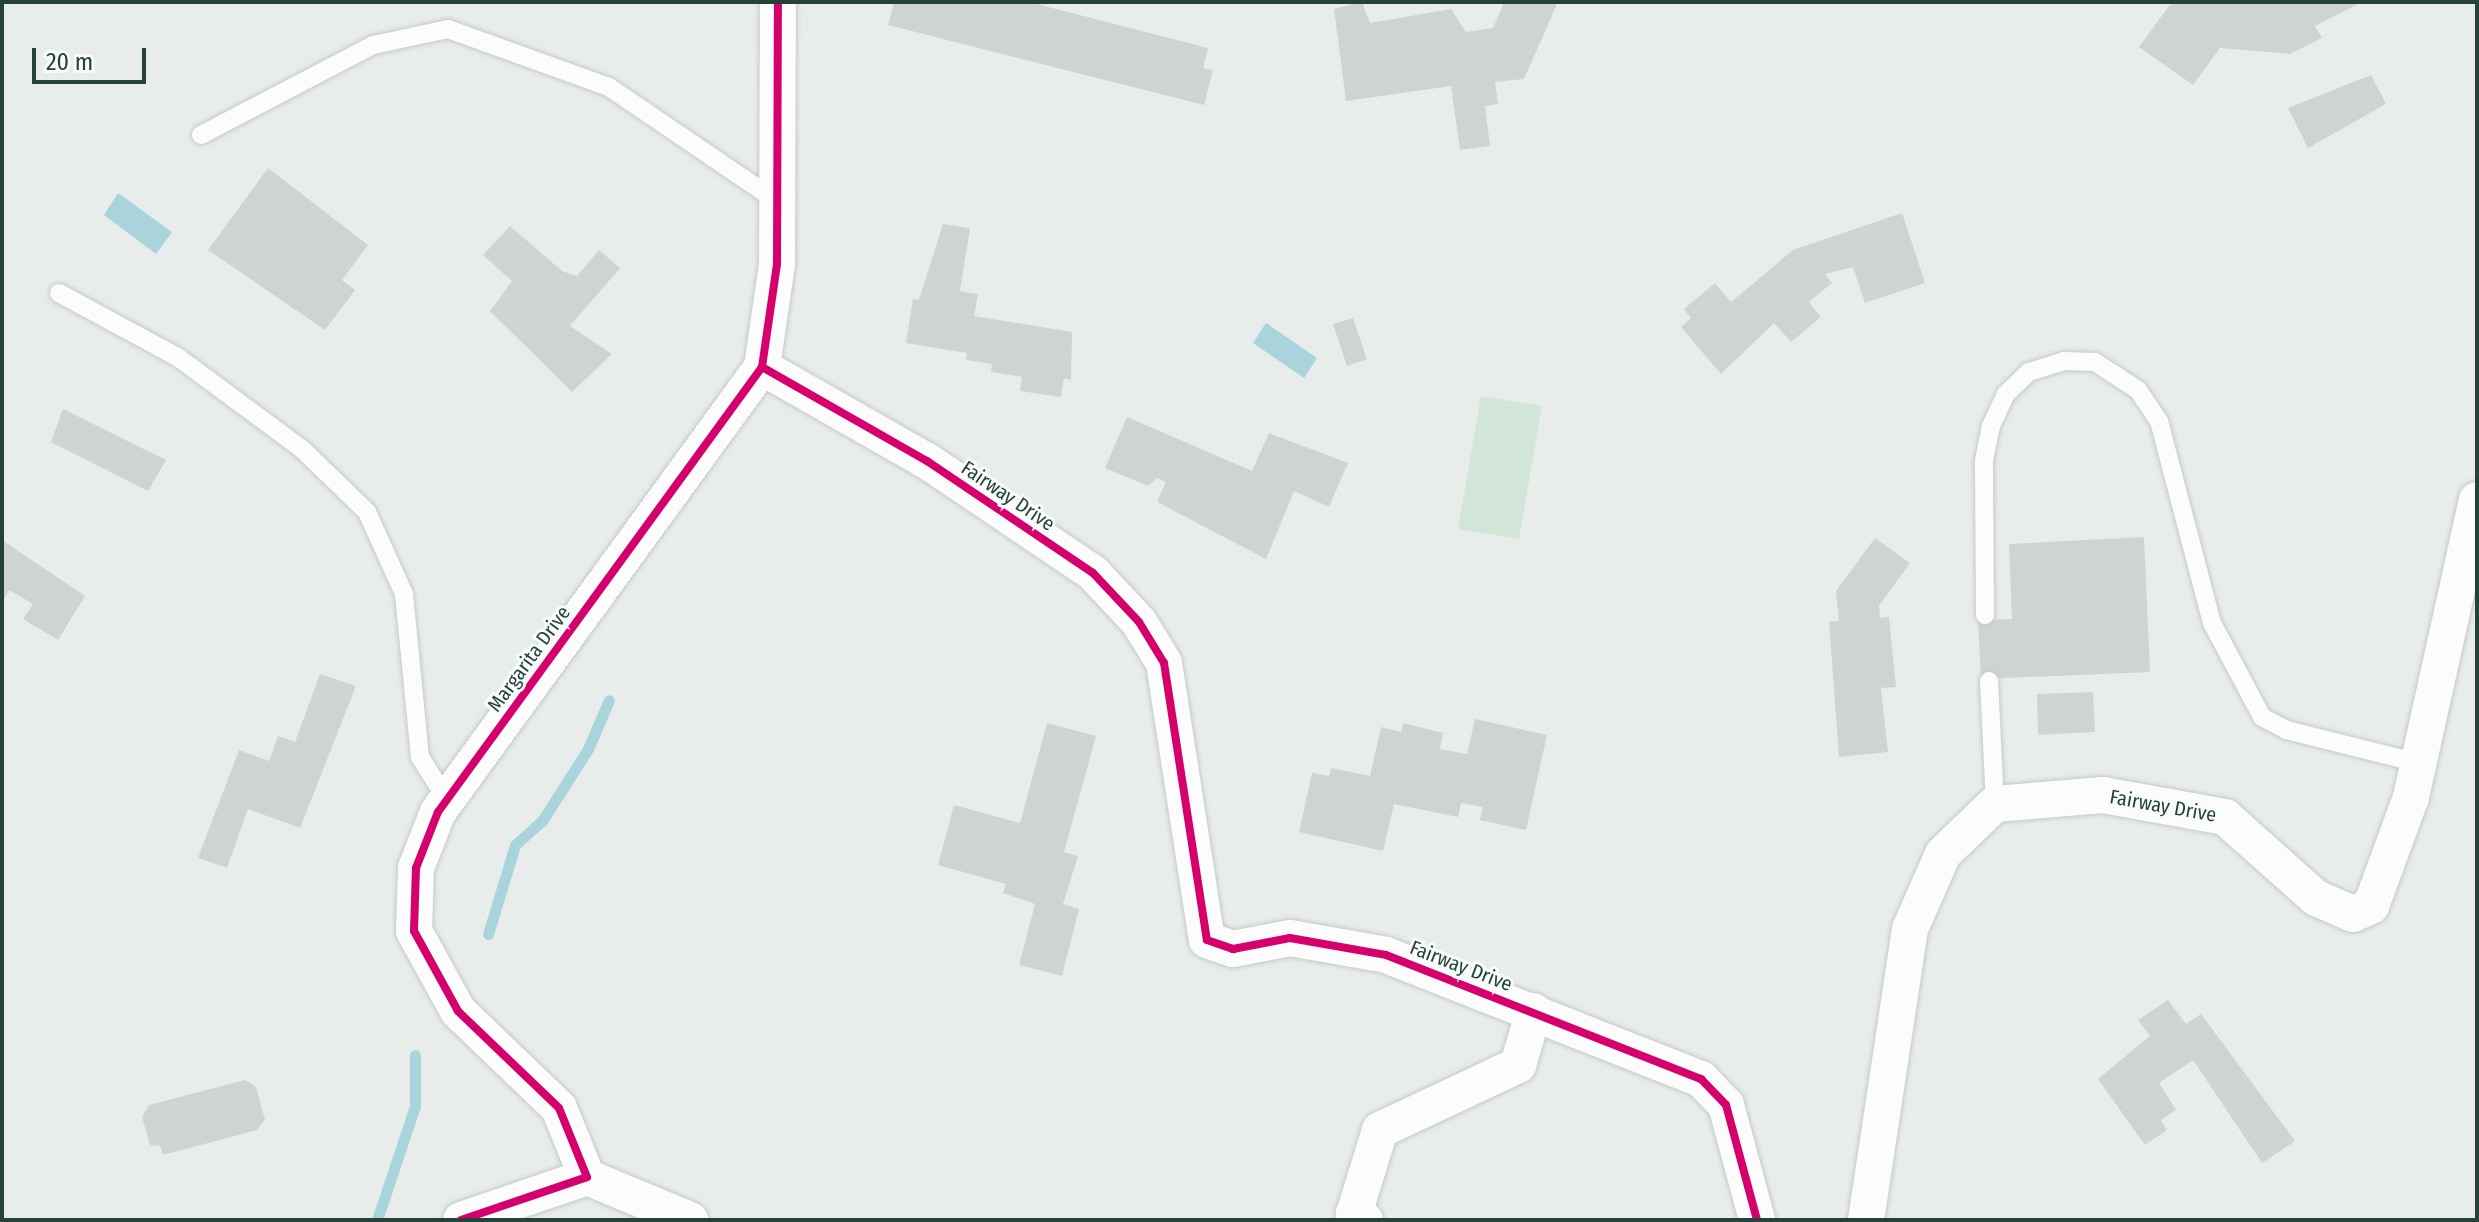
<!DOCTYPE html>
<html>
<head>
<meta charset="utf-8">
<style>
  body { margin:0 }
  #map { position:relative; width:2479px; height:1222px; overflow:hidden; background:#e8edeb; font-family:"Fira Sans Condensed",sans-serif }
  div>[style] { position:absolute }
  [style*='--x'] { left:calc(var(--x)*1px); top:calc(var(--y)*1px); width:calc(var(--w)*1px); rotate:calc(var(--a)*1deg) }
  .green>* { inset:0; background:#d1e6d8 }
  .water>* { inset:0; background:#a9d4db }
  .stream>* { height:11px; margin:-5.5px; padding:0 5.5px; transform-origin:5.5px; border-radius:5.5px; background:#a9d4db }
  .building>* { inset:0; background:#cfd4d2 }
  .roads { filter:drop-shadow(0 0 2px #c5cac8) drop-shadow(0 0 2px #c5cac8) }
  .service>* { height:18px; margin:-9px; padding:0 9px; transform-origin:9px; border-radius:9px; background:#fcfcfc }
  .minor>* { height:36px; margin:-18px; padding:0 18px; transform-origin:18px; border-radius:18px; background:#fcfcfc }
  .cycleway>* { height:8px; margin:-4px; padding:0 4px; transform-origin:4px; border-radius:4px; background:#d6006c }
  span { translate:-50% -50%; white-space:nowrap; text-align:center; line-height:1.15; -webkit-text-stroke:6px #f7fbf9; paint-order:stroke }
  .street-label { font-size:20px; color:#24423a }
  .frame { position:absolute; inset:0; border:4px solid #24423a; pointer-events:none }
  .scale { position:absolute; left:32px; top:48px; width:114px; height:36px; box-sizing:border-box; border:4px solid #24423a; border-top:0; padding-left:10px; font-size:24px; line-height:28px; white-space:nowrap; color:#24423a; -webkit-text-stroke:6px #f7fbf9; paint-order:stroke }
</style>
</head>
<body>
<div id="map">
  <div class="green">
    <div style="clip-path:polygon(1481px 396px,1542px 406px,1519px 539px,1458px 529px)"></div>
  </div>
  <div class="water">
    <div style="clip-path:polygon(118px 193px,172px 232px,156px 254px,104px 215px)"></div>
    <div style="clip-path:polygon(1266px 323px,1317px 358px,1304px 378px,1253px 343px)"></div>
  </div>
  <div class="stream">
    <div style="--x:488;--y:934;--w:93;--a:-73.1"></div>
    <div style="--x:515;--y:845;--w:36;--a:-42"></div>
    <div style="--x:542;--y:821;--w:85;--a:-57.4"></div>
    <div style="--x:588;--y:749;--w:53;--a:-66.8"></div>
    <div style="--x:377;--y:1220;--w:120;--a:-71.6"></div>
    <div style="--x:415;--y:1106;--w:51;--a:-90"></div>
  </div>
  <div class="building">
    <div style="clip-path:polygon(894px 2px,1029px 2px,1208px 48px,1203px 68px,1213px 70px,1204px 105px,888px 25px)"></div>
    <div style="clip-path:polygon(1362px 2px,1370px 23px,1451px 9px,1466px 32px,1493px 28px,1504px 2px,1558px 2px,1524px 79px,1495px 82px,1498px 104px,1485px 106px,1490px 146px,1460px 150px,1451px 86px,1346px 101px,1334px 9px)"></div>
    <div style="clip-path:polygon(2172px 2px,2362px 2px,2315px 26px,2322px 38px,2290px 54px,2220px 48px,2193px 85px,2139px 47px)"></div>
    <div style="clip-path:polygon(2371px 75px,2386px 104px,2308px 148px,2288px 108px)"></div>
    <div style="clip-path:polygon(268px 168px,368px 245px,342px 280px,355px 290px,325px 330px,208px 250px)"></div>
    <div style="clip-path:polygon(1902px 213px,1925px 283px,1865px 303px,1853px 267px,1825px 274px,1832px 283px,1809px 302px,1821px 317px,1791px 342px,1774px 323px,1721px 374px,1681px 327px,1691px 318px,1684px 309px,1715px 283px,1731px 302px,1793px 250px)"></div>
    <div style="clip-path:polygon(943px 224px,970px 228px,960px 291px,978px 294px,974px 316px,1072px 332px,1071px 380px,1064px 378px,1061px 397px,1020px 391px,1022px 377px,991px 372px,992px 364px,966px 360px,967px 353px,906px 343px,913px 299px,919px 300px)"></div>
    <div style="clip-path:polygon(510px 226px,562px 271px,577px 276px,599px 250px,620px 268px,570px 326px,612px 354px,572px 392px,490px 311px,512px 281px,483px 255px)"></div>
    <div style="clip-path:polygon(1353px 318px,1367px 359px,1347px 366px,1333px 324px)"></div>
    <div style="clip-path:polygon(63px 409px,166px 460px,148px 491px,51px 442px)"></div>
    <div style="clip-path:polygon(1127px 417px,1252px 471px,1269px 433px,1348px 463px,1329px 507px,1294px 491px,1266px 559px,1157px 502px,1166px 482px,1157px 478px,1148px 486px,1105px 468px)"></div>
    <div style="clip-path:polygon(2144px 537px,2150px 672px,1981px 679px,1978px 621px,2012px 619px,2009px 544px)"></div>
    <div style="clip-path:polygon(1875px 538px,1910px 563px,1879px 606px,1880px 618px,1889px 617px,1896px 687px,1881px 688px,1888px 752px,1839px 757px,1829px 622px,1839px 621px,1836px 591px)"></div>
    <div style="clip-path:polygon(2px 540px,85px 596px,58px 640px,23px 619px,33px 604px,9px 590px,2px 603px)"></div>
    <div style="clip-path:polygon(320px 674px,356px 686px,300px 828px,248px 809px,227px 868px,198px 858px,239px 750px,269px 761px,278px 736px,295px 742px)"></div>
    <div style="clip-path:polygon(2093px 692px,2095px 732px,2038px 735px,2037px 694px)"></div>
    <div style="clip-path:polygon(1475px 719px,1547px 735px,1526px 830px,1480px 820px,1483px 807px,1461px 803px,1458px 817px,1394px 804px,1383px 851px,1299px 832px,1312px 773px,1329px 776px,1331px 768px,1370px 776px,1381px 727px,1401px 732px,1403px 723px,1443px 733px,1440px 749px,1467px 754px)"></div>
    <div style="clip-path:polygon(1047px 723px,1096px 736px,1064px 852px,1078px 856px,1063px 904px,1079px 909px,1062px 976px,1019px 965px,1035px 904px,1003px 893px,1006px 884px,938px 865px,954px 805px,1020px 823px)"></div>
    <div style="clip-path:polygon(2168px 1000px,2186px 1024px,2201px 1014px,2295px 1141px,2262px 1163px,2193px 1060px,2159px 1083px,2176px 1110px,2161px 1120px,2167px 1130px,2145px 1145px,2098px 1079px,2150px 1036px,2138px 1020px)"></div>
    <div style="clip-path:polygon(245px 1080px,256px 1087px,265px 1120px,257px 1130px,163px 1155px,160px 1146px,150px 1145px,142px 1117px,149px 1105px)"></div>
  </div>
  <div class="roads">
    <div class="service">
      <div style="--x:201;--y:135;--w:194;--a:-27.6"></div>
      <div style="--x:373;--y:45;--w:77;--a:-12"></div>
      <div style="--x:448;--y:29;--w:171;--a:19.8"></div>
      <div style="--x:609;--y:87;--w:203;--a:34.2"></div>
      <div style="--x:59;--y:293;--w:136;--a:28.4"></div>
      <div style="--x:179;--y:358;--w:153;--a:36.5"></div>
      <div style="--x:302;--y:449;--w:91;--a:44.1"></div>
      <div style="--x:367;--y:512;--w:90;--a:65.7"></div>
      <div style="--x:404;--y:594;--w:164;--a:84.4"></div>
      <div style="--x:420;--y:757;--w:51;--a:57.9"></div>
      <div style="--x:1985;--y:615;--w:154;--a:-90.4"></div>
      <div style="--x:1984;--y:461;--w:36;--a:-79"></div>
      <div style="--x:1991;--y:426;--w:35;--a:-65"></div>
      <div style="--x:2006;--y:394;--w:32;--a:-44"></div>
      <div style="--x:2029;--y:372;--w:37;--a:-17"></div>
      <div style="--x:2064;--y:361;--w:31;--a:2"></div>
      <div style="--x:2095;--y:362;--w:51;--a:33.1"></div>
      <div style="--x:2138;--y:390;--w:37;--a:56"></div>
      <div style="--x:2159;--y:421;--w:209;--a:75.3"></div>
      <div style="--x:2212;--y:623;--w:106;--a:62"></div>
      <div style="--x:2262;--y:717;--w:27;--a:28"></div>
      <div style="--x:2286;--y:730;--w:136;--a:14"></div>
      <div style="--x:1989;--y:681;--w:123;--a:87.2"></div>
    </div>
    <div class="minor">
      <div style="--x:762;--y:367;--w:190;--a:29.7"></div>
      <div style="--x:927;--y:461;--w:200;--a:34"></div>
      <div style="--x:1093;--y:573;--w:67;--a:46.8"></div>
      <div style="--x:1139;--y:622;--w:48;--a:58.6"></div>
      <div style="--x:1164;--y:663;--w:280;--a:81.2"></div>
      <div style="--x:1207;--y:940;--w:28;--a:19"></div>
      <div style="--x:1233;--y:949;--w:58;--a:-10.9"></div>
      <div style="--x:1290;--y:938;--w:97;--a:10"></div>
      <div style="--x:1386;--y:955;--w:339;--a:21.5"></div>
      <div style="--x:1701;--y:1079;--w:36;--a:46"></div>
      <div style="--x:1726;--y:1105;--w:119;--a:74.9"></div>
      <div style="--x:587;--y:1177;--w:112;--a:22.7"></div>
      <div style="--x:461;--y:1220;--w:133;--a:-18.8"></div>
      <div style="--x:587;--y:1177;--w:74;--a:-112.1"></div>
      <div style="--x:559;--y:1108;--w:140;--a:-136.2"></div>
      <div style="--x:458;--y:1011;--w:91;--a:-118.8"></div>
      <div style="--x:414;--y:931;--w:63;--a:-88.2"></div>
      <div style="--x:416;--y:868;--w:60;--a:-68.6"></div>
      <div style="--x:438;--y:812;--w:550;--a:-53.94"></div>
      <div style="--x:762;--y:367;--w:104;--a:-81.7"></div>
      <div style="--x:777;--y:264;--w:262;--a:-89.8"></div>
      <div style="--x:1365;--y:1220;--w:13;--a:-151"></div>
      <div style="--x:1354;--y:1214;--w:88;--a:-72.8"></div>
      <div style="--x:1380;--y:1130;--w:153;--a:-25.2"></div>
      <div style="--x:1518;--y:1065;--w:56;--a:-73.5"></div>
      <div style="--x:1866;--y:1220;--w:294;--a:-81.4"></div>
      <div style="--x:1910;--y:929;--w:82;--a:-66.3"></div>
      <div style="--x:1943;--y:854;--w:72;--a:-43.9"></div>
      <div style="--x:1995;--y:804;--w:108;--a:-4.8"></div>
      <div style="--x:2103;--y:795;--w:124;--a:10.2"></div>
      <div style="--x:2225;--y:817;--w:122;--a:41.7"></div>
      <div style="--x:2316;--y:898;--w:40;--a:23.4"></div>
      <div style="--x:2353;--y:914;--w:20;--a:-24"></div>
      <div style="--x:2371;--y:906;--w:116;--a:-69.8"></div>
      <div style="--x:2411;--y:797;--w:304;--a:-77.5"></div>
    </div>
  </div>
  <div class="cycleway">
    <div style="--x:762;--y:367;--w:190;--a:29.7"></div>
    <div style="--x:927;--y:461;--w:200;--a:34"></div>
    <div style="--x:1093;--y:573;--w:67;--a:46.8"></div>
    <div style="--x:1139;--y:622;--w:48;--a:58.6"></div>
    <div style="--x:1164;--y:663;--w:280;--a:81.2"></div>
    <div style="--x:1207;--y:940;--w:28;--a:19"></div>
    <div style="--x:1233;--y:949;--w:58;--a:-10.9"></div>
    <div style="--x:1290;--y:938;--w:97;--a:10"></div>
    <div style="--x:1386;--y:955;--w:339;--a:21.5"></div>
    <div style="--x:1701;--y:1079;--w:36;--a:46"></div>
    <div style="--x:1726;--y:1105;--w:119;--a:74.9"></div>
    <div style="--x:461;--y:1220;--w:133;--a:-18.8"></div>
    <div style="--x:587;--y:1177;--w:74;--a:-112.1"></div>
    <div style="--x:559;--y:1108;--w:140;--a:-136.2"></div>
    <div style="--x:458;--y:1011;--w:91;--a:-118.8"></div>
    <div style="--x:414;--y:931;--w:63;--a:-88.2"></div>
    <div style="--x:416;--y:868;--w:60;--a:-68.6"></div>
    <div style="--x:438;--y:812;--w:550;--a:-53.94"></div>
    <div style="--x:762;--y:367;--w:104;--a:-81.7"></div>
    <div style="--x:777;--y:264;--w:262;--a:-89.8"></div>
  </div>
  <div class="street-label">
    <span style="left:1008px;top:496px;rotate:34deg">Fairway Drive</span>
    <span style="left:529px;top:659px;rotate:-54deg">Margarita Drive</span>
    <span style="left:2163px;top:806px;rotate:10deg">Fairway Drive</span>
    <span style="left:1461px;top:966px;rotate:21deg">Fairway Drive</span>
  </div>
  <div class="frame"></div>
  <div class="scale">20 m</div>
</div>
</body>
</html>
